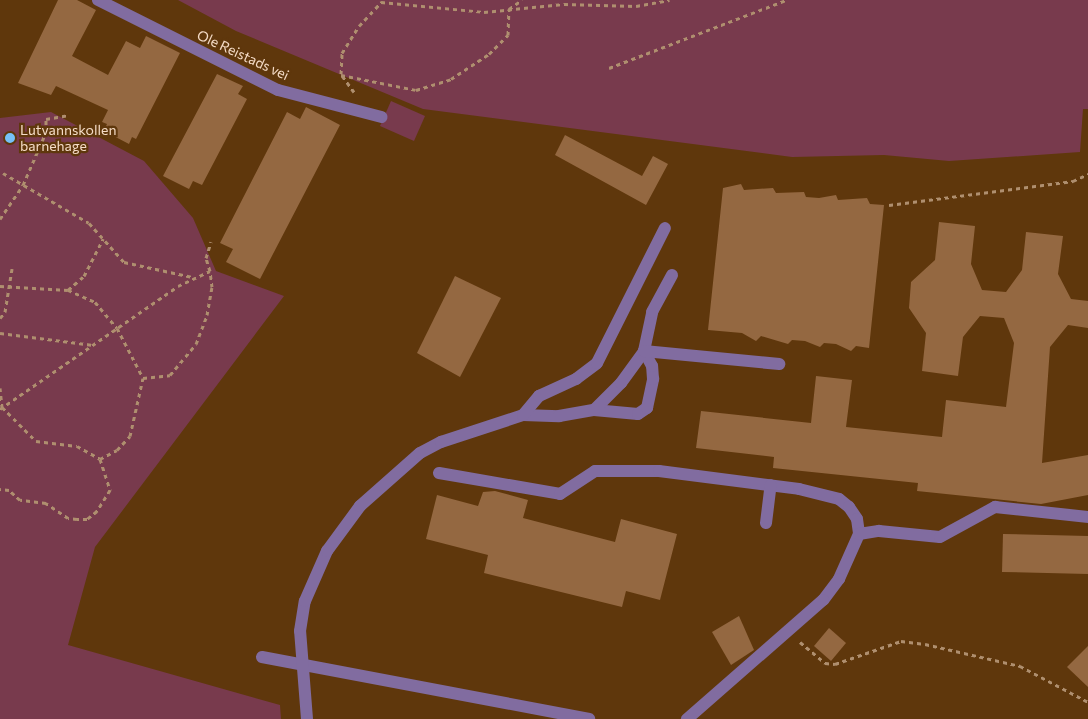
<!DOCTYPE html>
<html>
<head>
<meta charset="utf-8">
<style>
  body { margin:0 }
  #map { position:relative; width:1088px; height:719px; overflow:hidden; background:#5f370c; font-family:Commissioner,sans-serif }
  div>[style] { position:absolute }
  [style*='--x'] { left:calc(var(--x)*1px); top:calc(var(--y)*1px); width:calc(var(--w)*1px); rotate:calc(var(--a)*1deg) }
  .green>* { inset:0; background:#783a4d }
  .building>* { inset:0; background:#946841 }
  .path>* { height:3px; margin-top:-1.5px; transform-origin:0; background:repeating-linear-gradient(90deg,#af8f6f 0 4px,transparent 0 8px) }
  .minor>* { height:12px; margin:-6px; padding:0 6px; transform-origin:6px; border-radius:6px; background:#816ca0 }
  .dots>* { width:14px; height:14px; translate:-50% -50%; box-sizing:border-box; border:2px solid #5f370c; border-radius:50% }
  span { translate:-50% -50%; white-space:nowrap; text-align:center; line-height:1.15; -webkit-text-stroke:4.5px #5f370c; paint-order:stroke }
  .street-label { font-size:14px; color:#f5dcc7 }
  .poi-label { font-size:14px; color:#f5dcc7 }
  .left { translate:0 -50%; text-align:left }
</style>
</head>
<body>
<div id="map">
  <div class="green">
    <div style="clip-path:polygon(178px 0,1088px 0,1088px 109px,1083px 109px,1080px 152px,949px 161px,884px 155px,792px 157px,423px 109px,236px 31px)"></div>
    <div style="clip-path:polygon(391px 101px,425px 116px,414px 141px,380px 126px)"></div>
    <div style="clip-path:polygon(51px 112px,144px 161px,193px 218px,216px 271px,284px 296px,95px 547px,68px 645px,280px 705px,281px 719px,0 719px,0 118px)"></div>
  </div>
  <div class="building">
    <div style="clip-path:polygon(58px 0,77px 0,96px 10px,72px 56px,108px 75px,126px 41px,140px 48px,146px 36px,180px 53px,136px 139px,132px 137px,129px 144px,104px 131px,107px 124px,102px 122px,108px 110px,56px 86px,51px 95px,18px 83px)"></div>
    <div style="clip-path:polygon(217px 74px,243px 86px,238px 94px,247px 99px,202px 185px,193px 181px,189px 189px,163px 176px)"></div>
    <div style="clip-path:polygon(306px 107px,340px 125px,260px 279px,226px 262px,233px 249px,220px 243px,287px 112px,300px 119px)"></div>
    <div style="clip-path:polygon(565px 135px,642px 176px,653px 156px,668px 164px,646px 205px,555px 155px)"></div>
    <div style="clip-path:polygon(741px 184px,744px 190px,773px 188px,776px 193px,804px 192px,806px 197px,819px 198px,836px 195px,838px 200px,867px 198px,870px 204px,884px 205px,869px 348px,856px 346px,851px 351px,836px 344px,824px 343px,820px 347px,805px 341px,792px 340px,788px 344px,761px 336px,756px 341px,742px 333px,708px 330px,723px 188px)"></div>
    <div style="clip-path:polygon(939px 222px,975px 226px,971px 264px,982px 290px,1006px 292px,1022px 270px,1026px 232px,1063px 236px,1058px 274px,1071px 299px,1088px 301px,1088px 328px,1068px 325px,1050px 347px,1042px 463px,1088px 455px,1088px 495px,1041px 504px,917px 491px,918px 483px,773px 468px,774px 457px,696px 448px,701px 411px,811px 423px,816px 376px,852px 380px,846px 427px,942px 437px,946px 400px,1006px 407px,1014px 343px,1004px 318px,980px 316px,963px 337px,958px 376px,922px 371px,926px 333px,909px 308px,911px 282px,935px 260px)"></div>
    <div style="clip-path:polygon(455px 276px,501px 298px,460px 377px,417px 353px)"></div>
    <div style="clip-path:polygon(495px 491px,528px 500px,523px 518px,615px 542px,621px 519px,677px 534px,660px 600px,626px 591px,622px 607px,484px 573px,488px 555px,426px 539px,437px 495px,478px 506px,483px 492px)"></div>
    <div style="clip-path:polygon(1003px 534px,1088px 536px,1088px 574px,1002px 572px)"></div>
    <div style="clip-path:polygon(739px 616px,754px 650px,731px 665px,712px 632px)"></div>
    <div style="clip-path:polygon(829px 628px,846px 643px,831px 661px,814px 646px)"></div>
    <div style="clip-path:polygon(1088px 646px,1088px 687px,1067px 667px)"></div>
  </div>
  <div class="path">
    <div style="--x:609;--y:68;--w:190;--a:-21"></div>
    <div style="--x:341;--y:75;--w:76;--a:11.3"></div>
    <div style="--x:416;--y:90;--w:37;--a:-17"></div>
    <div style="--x:451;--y:79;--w:45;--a:-33.3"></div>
    <div style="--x:489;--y:54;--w:27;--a:-45"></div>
    <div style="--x:508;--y:35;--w:26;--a:-88"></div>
    <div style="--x:509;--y:9;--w:16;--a:-35"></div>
    <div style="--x:354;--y:92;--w:22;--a:-126"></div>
    <div style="--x:341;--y:74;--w:21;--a:-87"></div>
    <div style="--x:342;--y:53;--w:32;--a:-58"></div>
    <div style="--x:359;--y:26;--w:33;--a:-47"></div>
    <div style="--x:381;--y:2;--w:103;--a:5.5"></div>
    <div style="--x:484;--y:12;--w:80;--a:-5.7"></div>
    <div style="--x:564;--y:4;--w:72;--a:1.6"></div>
    <div style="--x:636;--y:6;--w:34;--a:-10"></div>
    <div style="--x:3;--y:173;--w:99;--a:30.2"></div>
    <div style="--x:89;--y:223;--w:52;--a:48.1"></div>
    <div style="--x:124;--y:262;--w:70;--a:12.4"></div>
    <div style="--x:889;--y:205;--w:186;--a:-7.4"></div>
    <div style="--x:1073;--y:181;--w:17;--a:-25"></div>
    <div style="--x:0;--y:219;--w:41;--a:-55.9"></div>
    <div style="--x:23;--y:185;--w:58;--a:-66.5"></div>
    <div style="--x:46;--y:132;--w:13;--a:-90"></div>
    <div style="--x:46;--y:119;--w:22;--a:-10"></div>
    <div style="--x:0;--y:286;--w:68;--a:3.4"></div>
    <div style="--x:68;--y:290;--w:21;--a:-41"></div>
    <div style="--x:84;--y:276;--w:42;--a:-62.8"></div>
    <div style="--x:68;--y:290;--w:30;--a:24"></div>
    <div style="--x:95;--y:302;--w:34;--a:50"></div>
    <div style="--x:117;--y:328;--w:56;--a:62.5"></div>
    <div style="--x:0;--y:318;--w:8;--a:-50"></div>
    <div style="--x:5;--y:312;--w:44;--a:-80.8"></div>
    <div style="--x:0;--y:333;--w:94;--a:7.4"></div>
    <div style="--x:0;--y:388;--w:19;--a:84"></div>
    <div style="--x:2;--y:407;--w:48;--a:45"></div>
    <div style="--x:36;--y:441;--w:41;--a:7"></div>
    <div style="--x:77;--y:446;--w:26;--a:29"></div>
    <div style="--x:100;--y:459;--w:33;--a:72"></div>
    <div style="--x:110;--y:490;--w:25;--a:122"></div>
    <div style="--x:97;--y:511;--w:13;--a:141"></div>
    <div style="--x:87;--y:519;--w:10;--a:180"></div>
    <div style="--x:77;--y:519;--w:9;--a:-174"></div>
    <div style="--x:68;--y:518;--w:27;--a:-146"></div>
    <div style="--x:46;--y:503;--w:26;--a:-173"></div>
    <div style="--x:20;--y:500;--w:15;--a:-138"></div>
    <div style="--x:9;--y:490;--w:9;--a:-174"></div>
    <div style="--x:0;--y:409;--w:216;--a:-34.6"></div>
    <div style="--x:178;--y:286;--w:35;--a:-25"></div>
    <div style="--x:210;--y:271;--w:14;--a:-107"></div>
    <div style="--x:206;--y:258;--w:17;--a:-73"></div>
    <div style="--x:100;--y:459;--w:19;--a:-28"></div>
    <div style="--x:117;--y:450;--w:19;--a:-47"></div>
    <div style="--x:130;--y:436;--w:59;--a:-77.4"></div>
    <div style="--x:143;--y:378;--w:27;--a:-6"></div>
    <div style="--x:170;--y:375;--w:40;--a:-50"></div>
    <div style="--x:196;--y:344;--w:31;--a:-69"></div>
    <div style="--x:207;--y:315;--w:28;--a:-80"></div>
    <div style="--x:212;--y:287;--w:16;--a:-97"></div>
    <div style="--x:800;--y:642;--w:33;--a:40"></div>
    <div style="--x:825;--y:663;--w:10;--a:6"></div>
    <div style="--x:835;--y:664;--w:70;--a:-19.2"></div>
    <div style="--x:901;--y:641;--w:24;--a:7"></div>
    <div style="--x:925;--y:644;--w:98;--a:13"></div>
    <div style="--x:1020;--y:666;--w:77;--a:27.9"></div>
  </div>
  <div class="minor">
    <div style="--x:98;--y:0;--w:201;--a:26.6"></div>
    <div style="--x:278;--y:90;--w:107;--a:14.6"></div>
    <div style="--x:594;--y:410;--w:44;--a:5.2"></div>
    <div style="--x:638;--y:414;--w:11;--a:-34"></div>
    <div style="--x:647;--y:408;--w:30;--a:-78"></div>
    <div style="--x:653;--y:379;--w:13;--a:-94"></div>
    <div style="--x:652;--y:366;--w:17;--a:-118"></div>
    <div style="--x:644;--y:351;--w:40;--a:-78"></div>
    <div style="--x:652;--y:312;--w:42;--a:-61.6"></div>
    <div style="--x:523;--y:415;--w:36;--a:2"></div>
    <div style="--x:559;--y:416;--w:36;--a:-10"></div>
    <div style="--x:594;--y:410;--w:38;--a:-45"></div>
    <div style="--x:621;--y:383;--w:39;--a:-54"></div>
    <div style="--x:644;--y:351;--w:136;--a:5.5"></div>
    <div style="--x:439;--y:473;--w:123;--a:9.8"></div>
    <div style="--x:560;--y:494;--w:42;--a:-33.3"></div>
    <div style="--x:595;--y:471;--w:64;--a:0"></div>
    <div style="--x:659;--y:471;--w:141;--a:7.3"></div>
    <div style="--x:799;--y:489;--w:41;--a:14"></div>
    <div style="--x:839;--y:499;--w:13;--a:39"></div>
    <div style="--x:849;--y:507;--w:14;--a:56"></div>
    <div style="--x:857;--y:519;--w:15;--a:82"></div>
    <div style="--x:859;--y:534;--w:49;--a:114"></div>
    <div style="--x:839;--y:579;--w:26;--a:127"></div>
    <div style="--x:823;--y:600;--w:181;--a:138.8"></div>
    <div style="--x:766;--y:523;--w:38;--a:-83"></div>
    <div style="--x:859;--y:534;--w:20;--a:-9"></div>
    <div style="--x:879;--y:531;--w:61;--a:5.6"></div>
    <div style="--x:940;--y:537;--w:63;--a:-28.6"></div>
    <div style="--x:995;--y:507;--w:94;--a:6.1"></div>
    <div style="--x:262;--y:657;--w:333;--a:10.7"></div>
    <div style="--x:307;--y:719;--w:88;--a:-94.5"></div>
    <div style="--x:300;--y:631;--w:30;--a:-81"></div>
    <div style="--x:305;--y:601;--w:55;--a:-66.3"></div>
    <div style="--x:327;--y:551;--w:56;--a:-53.7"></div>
    <div style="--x:360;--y:506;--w:80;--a:-41.5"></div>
    <div style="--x:420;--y:453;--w:24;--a:-28"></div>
    <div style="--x:441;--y:442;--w:86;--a:-18.2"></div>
    <div style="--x:523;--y:415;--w:25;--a:-50"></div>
    <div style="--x:539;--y:396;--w:41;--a:-24.7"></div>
    <div style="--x:576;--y:379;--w:26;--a:-37"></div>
    <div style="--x:597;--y:363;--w:151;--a:-63.3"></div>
  </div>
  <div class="dots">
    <div style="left:10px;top:138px;background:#76c0f7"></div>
  </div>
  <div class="street-label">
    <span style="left:243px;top:55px;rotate:25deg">Ole Reistads vei</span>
  </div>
  <div class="poi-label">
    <span class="left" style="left:20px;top:138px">Lutvannskollen<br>barnehage</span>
  </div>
</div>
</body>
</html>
